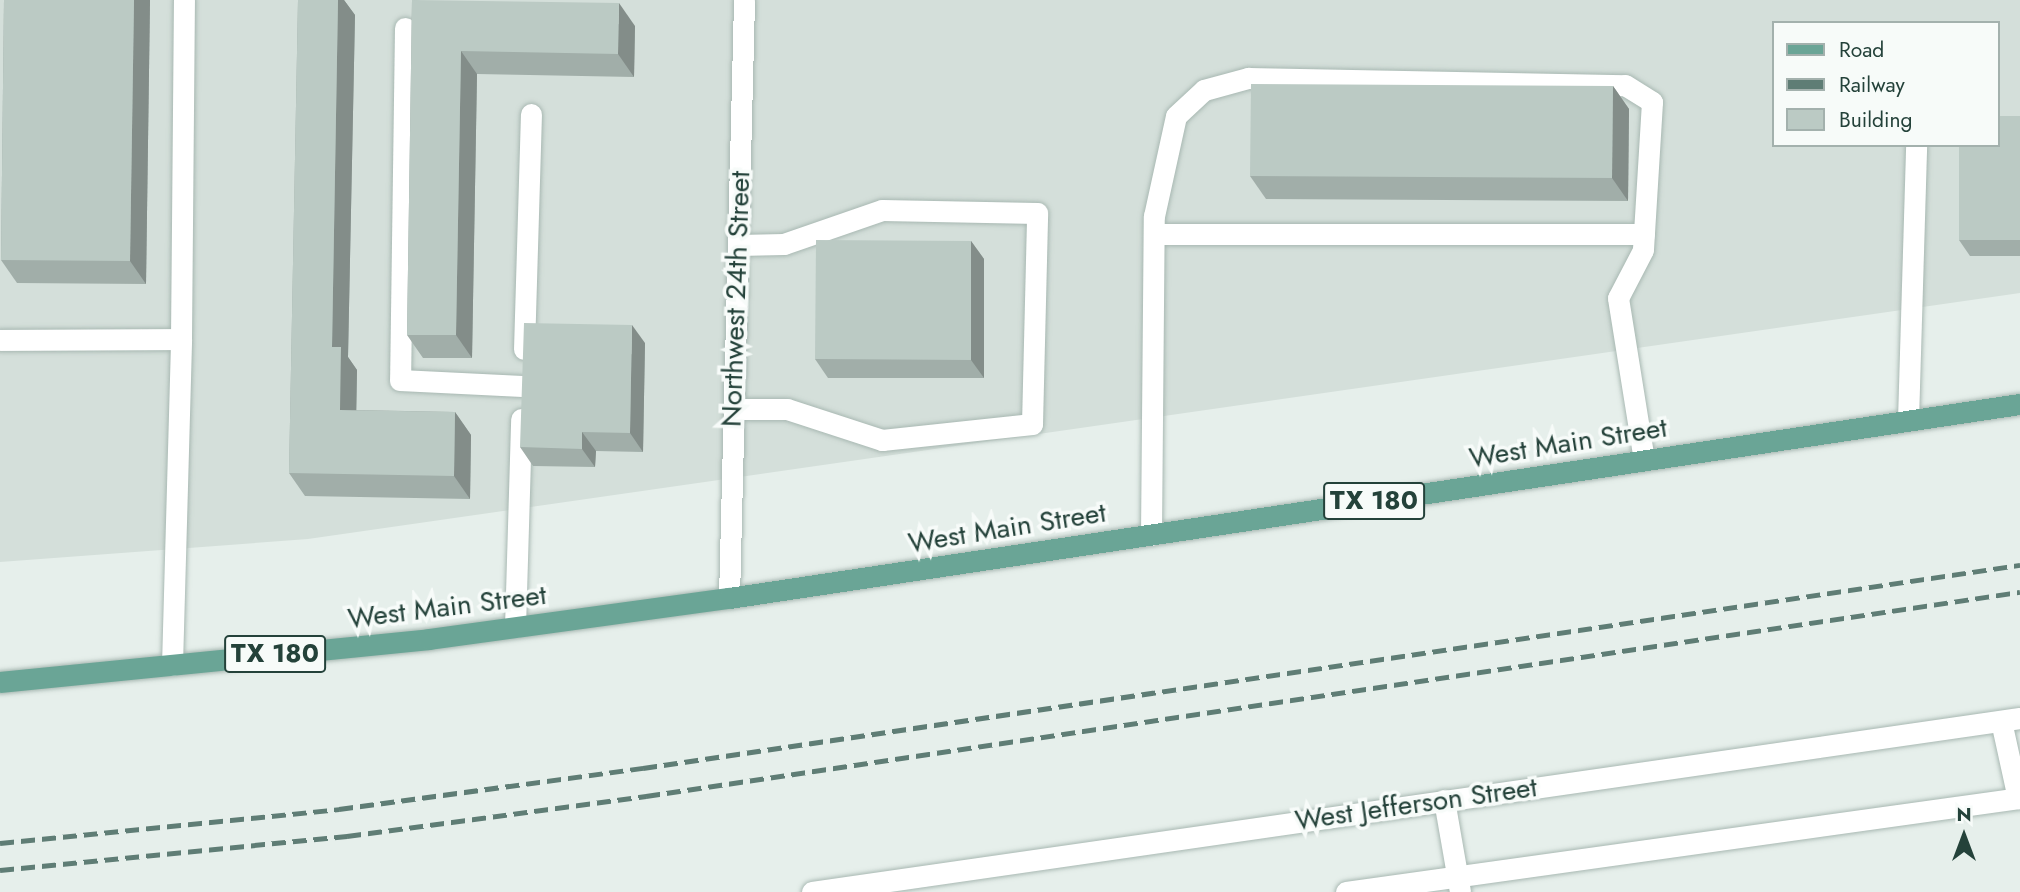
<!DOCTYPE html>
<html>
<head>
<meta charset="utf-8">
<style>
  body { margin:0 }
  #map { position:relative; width:2020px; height:892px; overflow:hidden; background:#e6efeb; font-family:Jost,sans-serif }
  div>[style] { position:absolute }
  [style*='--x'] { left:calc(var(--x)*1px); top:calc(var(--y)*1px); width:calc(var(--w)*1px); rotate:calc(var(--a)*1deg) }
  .built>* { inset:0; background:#d4dfda }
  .roads { filter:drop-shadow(0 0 2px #a8b8b2) drop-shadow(0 0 2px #a8b8b2) }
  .lane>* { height:21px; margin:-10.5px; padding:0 10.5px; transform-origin:10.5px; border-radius:10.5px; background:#fff }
  .street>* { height:21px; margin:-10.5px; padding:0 10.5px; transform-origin:10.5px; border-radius:10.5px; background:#fff }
  .secondary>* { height:21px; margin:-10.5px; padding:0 10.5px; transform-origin:10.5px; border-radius:10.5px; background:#fff }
  .primary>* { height:21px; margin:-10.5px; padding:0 10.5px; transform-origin:10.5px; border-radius:10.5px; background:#6aa596 }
  .rail>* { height:5px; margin-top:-2.5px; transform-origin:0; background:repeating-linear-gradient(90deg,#5f7d75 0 14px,transparent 0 21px) }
  .wall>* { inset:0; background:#a1aea9 }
  .shaded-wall>* { inset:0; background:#838d89 }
  .building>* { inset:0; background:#bbcac4 }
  span { translate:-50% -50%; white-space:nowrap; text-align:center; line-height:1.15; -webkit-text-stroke:7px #f7fbf9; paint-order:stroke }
  .shield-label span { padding:2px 5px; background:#f7fbf9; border:2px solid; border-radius:5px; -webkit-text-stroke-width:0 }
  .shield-label { font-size:26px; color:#24423a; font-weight:700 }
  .street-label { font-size:28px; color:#24423a }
  .legend { position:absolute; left:1772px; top:21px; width:228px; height:126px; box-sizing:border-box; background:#f7fbf9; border:2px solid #a3b1ad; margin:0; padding:9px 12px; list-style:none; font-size:21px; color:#24423a }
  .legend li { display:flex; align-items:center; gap:14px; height:35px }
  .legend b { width:35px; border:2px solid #a3b1ad }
  .north { position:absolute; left:1929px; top:801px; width:70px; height:70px; -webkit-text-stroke:5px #f7fbf9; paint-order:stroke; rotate:0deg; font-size:19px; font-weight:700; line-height:28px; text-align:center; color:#24423a }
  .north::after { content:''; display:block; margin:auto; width:24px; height:32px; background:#24423a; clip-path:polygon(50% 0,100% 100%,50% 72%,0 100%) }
</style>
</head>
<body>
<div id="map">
  <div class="built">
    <div style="clip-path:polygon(evenodd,0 0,2020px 0,2020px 293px,308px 539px,0 562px,0 0,1773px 23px,1997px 23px,1997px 145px,1773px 145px,1773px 23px)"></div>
  </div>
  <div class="roads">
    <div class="lane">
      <div style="--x:405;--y:28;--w:352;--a:90.8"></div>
      <div style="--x:400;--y:380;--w:122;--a:2.8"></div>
      <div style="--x:1154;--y:234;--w:490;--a:0"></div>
      <div style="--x:0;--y:340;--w:181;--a:-0.3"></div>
      <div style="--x:181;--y:339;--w:339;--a:-89.5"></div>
      <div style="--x:524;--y:349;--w:235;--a:-88.3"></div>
      <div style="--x:733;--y:409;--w:54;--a:0"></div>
      <div style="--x:787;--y:409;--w:100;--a:18.1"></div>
      <div style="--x:882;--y:440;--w:151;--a:-6.1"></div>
      <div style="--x:1032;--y:424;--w:211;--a:-88.6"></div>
      <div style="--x:1037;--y:213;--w:155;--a:-178.9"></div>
      <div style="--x:882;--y:210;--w:104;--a:160.9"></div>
      <div style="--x:784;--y:244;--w:46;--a:178.8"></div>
      <div style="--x:1908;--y:420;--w:275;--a:-88.3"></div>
      <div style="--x:1151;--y:535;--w:319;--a:-89.5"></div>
      <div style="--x:1154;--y:216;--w:102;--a:-77.6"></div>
      <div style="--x:1176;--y:116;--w:38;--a:-43"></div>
      <div style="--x:1204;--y:90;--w:46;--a:-15.3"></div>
      <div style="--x:1248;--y:78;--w:377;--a:1.1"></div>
      <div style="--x:1625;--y:85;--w:32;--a:32"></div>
      <div style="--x:1652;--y:102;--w:148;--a:93.5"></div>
      <div style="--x:1643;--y:250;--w:54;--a:117.5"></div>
      <div style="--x:1618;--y:298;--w:164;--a:80.9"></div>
      <div style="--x:515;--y:627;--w:208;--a:-88.3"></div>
      <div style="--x:172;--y:665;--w:326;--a:-88.4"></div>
    </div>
    <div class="street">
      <div style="--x:729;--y:598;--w:598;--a:-88.56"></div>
      <div style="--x:1444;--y:800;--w:93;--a:80.1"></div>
    </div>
    <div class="secondary">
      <div style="--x:2001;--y:721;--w:79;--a:77.6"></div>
      <div style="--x:812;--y:892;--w:1220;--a:-8.2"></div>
      <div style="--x:1346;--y:892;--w:681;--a:-7.94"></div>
    </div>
    <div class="primary">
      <div style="--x:0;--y:682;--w:431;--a:-5.7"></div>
      <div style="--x:429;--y:639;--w:303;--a:-7.8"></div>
      <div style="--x:729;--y:598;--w:1305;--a:-8.55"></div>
    </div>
  </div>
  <div class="rail">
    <div style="--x:0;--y:843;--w:341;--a:-5.7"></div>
    <div style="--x:339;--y:809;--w:307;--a:-7.7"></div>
    <div style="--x:643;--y:768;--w:1392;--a:-8.39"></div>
    <div style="--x:0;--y:870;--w:349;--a:-5.6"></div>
    <div style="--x:347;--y:836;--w:302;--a:-7.6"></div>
    <div style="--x:646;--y:796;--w:1389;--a:-8.45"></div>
  </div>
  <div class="wall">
    <div style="clip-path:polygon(4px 0,150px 0,146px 284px,17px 283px,1px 260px)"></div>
    <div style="clip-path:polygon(298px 0,344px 0,355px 15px,348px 357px,357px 370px,356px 410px,455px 412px,471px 435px,470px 499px,305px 496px,289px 473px)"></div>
    <div style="clip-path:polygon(412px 0,635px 26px,634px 77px,477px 74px,472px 358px,423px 358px,407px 335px)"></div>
    <div style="clip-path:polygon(1613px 86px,1629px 109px,1628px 201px,1266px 199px,1250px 176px)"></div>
    <div style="clip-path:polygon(2020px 116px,2020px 256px,1970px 256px,1959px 240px)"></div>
    <div style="clip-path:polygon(971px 241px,984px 259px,984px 378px,828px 378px,815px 359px)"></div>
    <div style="clip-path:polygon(645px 343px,643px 452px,596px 451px,595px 467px,533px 466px,520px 447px)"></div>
  </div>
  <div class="shaded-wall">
    <div style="clip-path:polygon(134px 0,150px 0,146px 284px,130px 261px)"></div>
    <div style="clip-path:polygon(338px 0,344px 0,355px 15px,348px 357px,357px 370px,356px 433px,340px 410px,332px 347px)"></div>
    <div style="clip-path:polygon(619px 3px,635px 26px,634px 77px,618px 54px)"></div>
    <div style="clip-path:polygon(461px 51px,477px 74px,472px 358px,456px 335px)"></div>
    <div style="clip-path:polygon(1613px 86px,1629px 109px,1628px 201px,1612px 178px)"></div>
    <div style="clip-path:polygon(971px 241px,984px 259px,984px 378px,971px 360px)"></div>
    <div style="clip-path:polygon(632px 325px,645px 343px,643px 452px,630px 433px)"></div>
    <div style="clip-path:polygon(455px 412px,471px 435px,470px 499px,454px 476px)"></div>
    <div style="clip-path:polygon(582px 432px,596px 451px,595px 467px,582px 449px)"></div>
  </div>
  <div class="building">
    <div style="clip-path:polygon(4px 0,134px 0,130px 261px,1px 260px)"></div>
    <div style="clip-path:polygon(298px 0,338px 0,332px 347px,341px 347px,340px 410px,455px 412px,454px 476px,289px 473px)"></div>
    <div style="clip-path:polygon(412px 0,619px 3px,618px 54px,461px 51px,456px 335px,407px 335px)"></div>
    <div style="clip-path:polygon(1251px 84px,1613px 86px,1612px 178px,1250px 176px)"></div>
    <div style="clip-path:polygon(1997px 116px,2020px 116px,2020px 240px,1959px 240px,1959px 145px,1997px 145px)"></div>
    <div style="clip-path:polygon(816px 240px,971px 241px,971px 360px,815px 359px)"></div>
    <div style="clip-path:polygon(524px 323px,632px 325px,630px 433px,582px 432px,582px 449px,520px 447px)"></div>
  </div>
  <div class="shield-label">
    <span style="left:1374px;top:501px">TX 180</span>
    <span style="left:275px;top:654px">TX 180</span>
  </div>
  <div class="street-label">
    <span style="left:736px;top:299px;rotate:-88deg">Northwest 24th Street</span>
    <span style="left:1568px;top:443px;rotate:-9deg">West Main Street</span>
    <span style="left:1007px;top:528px;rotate:-9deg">West Main Street</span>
    <span style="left:447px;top:607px;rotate:-7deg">West Main Street</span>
    <span style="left:1416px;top:804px;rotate:-8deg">West Jefferson Street</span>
  </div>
  <ul class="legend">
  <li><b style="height:9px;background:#6aa596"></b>Road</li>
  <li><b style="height:9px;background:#5f7d75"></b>Railway</li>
  <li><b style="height:19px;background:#bbcac4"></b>Building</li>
  </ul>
  <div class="north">N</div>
</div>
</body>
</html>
